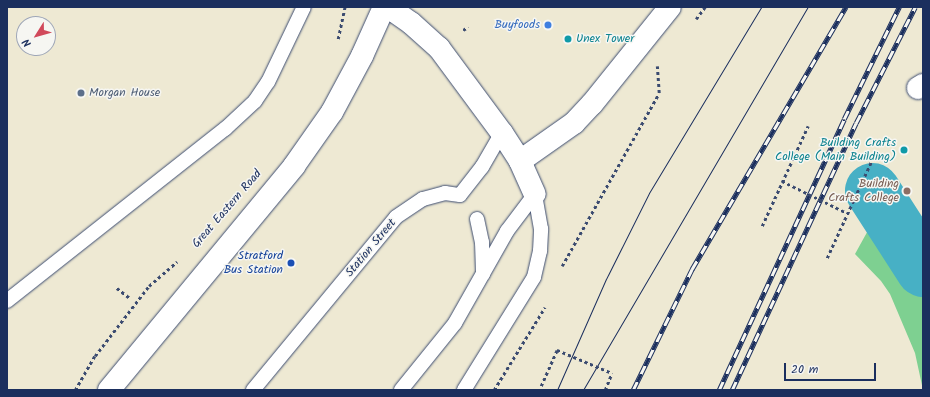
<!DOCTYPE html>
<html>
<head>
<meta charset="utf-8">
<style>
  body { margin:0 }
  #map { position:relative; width:930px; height:397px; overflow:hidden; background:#eee9d3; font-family:Kalam,sans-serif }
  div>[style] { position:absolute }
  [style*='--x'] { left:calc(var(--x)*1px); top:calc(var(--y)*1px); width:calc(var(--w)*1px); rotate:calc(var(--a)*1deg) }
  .green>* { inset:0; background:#7ed091 }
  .river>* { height:55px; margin:-27.5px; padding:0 27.5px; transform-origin:27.5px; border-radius:27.5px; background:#47b0c5 }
  .path>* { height:2.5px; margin-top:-1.25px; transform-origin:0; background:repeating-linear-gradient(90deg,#3b4b70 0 3px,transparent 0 6px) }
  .roads { filter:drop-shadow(0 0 1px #3b4b70) drop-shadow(0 0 1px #3b4b70) }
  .lane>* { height:14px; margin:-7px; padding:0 7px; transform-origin:7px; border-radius:7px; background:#fff }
  .street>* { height:22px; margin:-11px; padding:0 11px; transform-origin:11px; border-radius:11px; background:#fff }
  .primary>* { height:22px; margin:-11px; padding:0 11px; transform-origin:11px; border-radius:11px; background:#fff }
  .tram>* { height:1px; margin:-0.5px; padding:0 0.5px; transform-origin:0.5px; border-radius:0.5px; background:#1b2f5e }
  .rail>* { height:4.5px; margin-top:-2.25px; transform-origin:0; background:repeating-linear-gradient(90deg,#f6f6f2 0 9px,#1b2f5e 0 18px); box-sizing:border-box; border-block:1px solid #1b2f5e }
  .path-bridge>* { height:2.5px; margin-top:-1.25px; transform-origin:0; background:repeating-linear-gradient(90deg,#3b4b70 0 3px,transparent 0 6px) }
  .dots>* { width:11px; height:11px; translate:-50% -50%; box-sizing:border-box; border:2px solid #f6f6f2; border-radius:50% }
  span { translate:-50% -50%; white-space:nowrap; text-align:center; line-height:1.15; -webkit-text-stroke:3px #f6f6f2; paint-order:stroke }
  .shop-label { font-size:12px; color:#366cbe }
  .right { translate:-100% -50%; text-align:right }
  .culture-label { font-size:12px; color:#0d838f }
  .left { translate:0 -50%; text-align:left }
  .service-label { font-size:12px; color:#4e5e75 }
  .education-label { font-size:12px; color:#785e54 }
  .street-label { font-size:12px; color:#1b2f5e }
  .transit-label { font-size:12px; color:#164399 }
  .frame { position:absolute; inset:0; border:8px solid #1b2f5e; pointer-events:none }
  .north { position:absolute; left:16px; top:16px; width:40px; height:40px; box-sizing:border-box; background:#f6f6f2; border:1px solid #9ea6b7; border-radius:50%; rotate:233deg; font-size:11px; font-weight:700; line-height:16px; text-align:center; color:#1b2f5e }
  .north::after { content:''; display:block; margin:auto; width:14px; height:18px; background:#d1495b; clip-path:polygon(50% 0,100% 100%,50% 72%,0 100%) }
  .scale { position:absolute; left:784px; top:363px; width:92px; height:18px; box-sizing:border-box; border:2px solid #1b2f5e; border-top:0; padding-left:5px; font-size:12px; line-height:14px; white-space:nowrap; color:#1b2f5e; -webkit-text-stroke:3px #f6f6f2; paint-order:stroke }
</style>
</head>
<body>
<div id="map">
  <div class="green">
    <div style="clip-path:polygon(875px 166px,923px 234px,923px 390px,915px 353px,890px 294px,881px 281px,855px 254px,876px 216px,859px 207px)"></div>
  </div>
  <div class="river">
    <div style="--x:872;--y:190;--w:94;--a:57.2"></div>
  </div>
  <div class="path">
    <div style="--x:696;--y:19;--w:15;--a:-53"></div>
    <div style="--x:463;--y:30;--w:6;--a:-31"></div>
    <div style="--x:338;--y:39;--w:33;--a:-78"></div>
    <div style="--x:762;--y:226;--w:110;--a:-65.3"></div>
    <div style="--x:827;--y:258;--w:108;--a:-65.3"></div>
    <div style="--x:562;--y:266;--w:198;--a:-60.7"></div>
    <div style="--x:659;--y:93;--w:27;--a:-94"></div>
    <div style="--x:117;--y:288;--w:16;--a:38"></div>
    <div style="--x:541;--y:386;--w:39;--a:-66"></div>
    <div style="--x:75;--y:390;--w:39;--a:-60"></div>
    <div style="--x:95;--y:356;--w:88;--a:-52.4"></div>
    <div style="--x:149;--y:286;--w:37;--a:-41"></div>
    <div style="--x:494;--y:390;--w:97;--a:-58.4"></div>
    <div style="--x:605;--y:390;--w:18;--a:-68"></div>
  </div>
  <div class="roads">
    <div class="lane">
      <div style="--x:477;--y:219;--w:24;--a:78"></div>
      <div style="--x:482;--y:242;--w:32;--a:88"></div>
      <div style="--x:7;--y:301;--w:278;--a:-38.3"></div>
      <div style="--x:225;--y:129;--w:41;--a:-43"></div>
      <div style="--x:255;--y:101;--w:23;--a:-56"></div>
      <div style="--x:268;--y:82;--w:83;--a:-64.4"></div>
      <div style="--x:253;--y:390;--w:224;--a:-50.4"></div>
      <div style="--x:396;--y:217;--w:32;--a:-34"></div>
      <div style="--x:423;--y:199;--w:23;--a:-15"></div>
      <div style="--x:445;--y:193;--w:15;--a:8"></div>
      <div style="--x:460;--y:195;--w:36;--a:-52"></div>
      <div style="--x:482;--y:167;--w:39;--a:-60"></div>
      <div style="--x:401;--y:390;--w:86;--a:-51.1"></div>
      <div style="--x:455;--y:323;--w:106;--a:-60.5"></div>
      <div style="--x:507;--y:231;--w:46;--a:-52.9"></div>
      <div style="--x:464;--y:390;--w:133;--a:-58.2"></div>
      <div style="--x:534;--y:277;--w:27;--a:-77"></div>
      <div style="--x:540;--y:251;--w:22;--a:-87"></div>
      <div style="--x:541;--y:229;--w:36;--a:-100"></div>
    </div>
    <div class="street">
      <div style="--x:388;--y:7;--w:28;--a:35"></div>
      <div style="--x:411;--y:23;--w:38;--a:42"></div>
      <div style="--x:439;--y:48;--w:106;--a:53.5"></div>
      <div style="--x:502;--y:133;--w:33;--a:57"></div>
      <div style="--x:520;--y:161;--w:36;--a:66"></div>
      <div style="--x:918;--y:88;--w:6;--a:-31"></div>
      <div style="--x:520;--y:161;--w:66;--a:-35.1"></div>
      <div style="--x:574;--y:123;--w:26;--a:-47"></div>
      <div style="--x:592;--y:104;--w:124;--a:-51.2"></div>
    </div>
    <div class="primary">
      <div style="--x:109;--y:390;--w:291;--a:-50.4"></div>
      <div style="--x:294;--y:166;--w:66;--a:-54.9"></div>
      <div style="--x:332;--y:112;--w:64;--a:-61.8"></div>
      <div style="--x:362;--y:56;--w:54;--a:-65.8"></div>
    </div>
  </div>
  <div class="tram">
    <div style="--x:557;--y:390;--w:121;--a:-66.2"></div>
    <div style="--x:606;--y:279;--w:96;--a:-63.4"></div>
    <div style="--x:649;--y:193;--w:217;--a:-58.9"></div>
    <div style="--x:583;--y:390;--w:444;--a:-59.6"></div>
  </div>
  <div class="rail">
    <div style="--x:633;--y:390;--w:135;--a:-64"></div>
    <div style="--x:692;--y:269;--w:304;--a:-59.6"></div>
    <div style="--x:719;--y:390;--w:298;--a:-65.2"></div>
    <div style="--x:844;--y:119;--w:125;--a:-63.8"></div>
    <div style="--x:732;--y:390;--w:294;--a:-65.1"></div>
    <div style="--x:856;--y:123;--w:130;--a:-63"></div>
  </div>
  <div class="path-bridge">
    <div style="--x:782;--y:181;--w:72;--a:26.2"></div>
    <div style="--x:557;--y:350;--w:60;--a:22.7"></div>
  </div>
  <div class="dots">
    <div style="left:548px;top:25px;background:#3f7fe0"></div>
    <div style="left:568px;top:39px;background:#0f9aa8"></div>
    <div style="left:81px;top:93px;background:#5c6f8a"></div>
    <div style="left:904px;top:150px;background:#0f9aa8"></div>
    <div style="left:907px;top:191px;background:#8d6e63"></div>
    <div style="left:291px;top:263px;background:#1a4fb4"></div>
  </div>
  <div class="shop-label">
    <span class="right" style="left:540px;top:25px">Buyfoods</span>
  </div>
  <div class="culture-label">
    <span class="left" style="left:576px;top:39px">Unex Tower</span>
    <span class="right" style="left:896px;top:150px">Building Crafts<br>College (Main Building)</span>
  </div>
  <div class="service-label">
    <span class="left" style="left:89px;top:93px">Morgan House</span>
  </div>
  <div class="education-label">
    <span class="right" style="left:899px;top:191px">Building<br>Crafts College</span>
  </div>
  <div class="street-label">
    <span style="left:227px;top:209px;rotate:-49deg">Great Eastern Road</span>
    <span style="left:371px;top:248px;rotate:-50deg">Station Street</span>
  </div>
  <div class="transit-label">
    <span class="right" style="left:283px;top:263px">Stratford<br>Bus Station</span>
  </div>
  <div class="frame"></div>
  <div class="north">N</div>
  <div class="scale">20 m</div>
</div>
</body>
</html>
